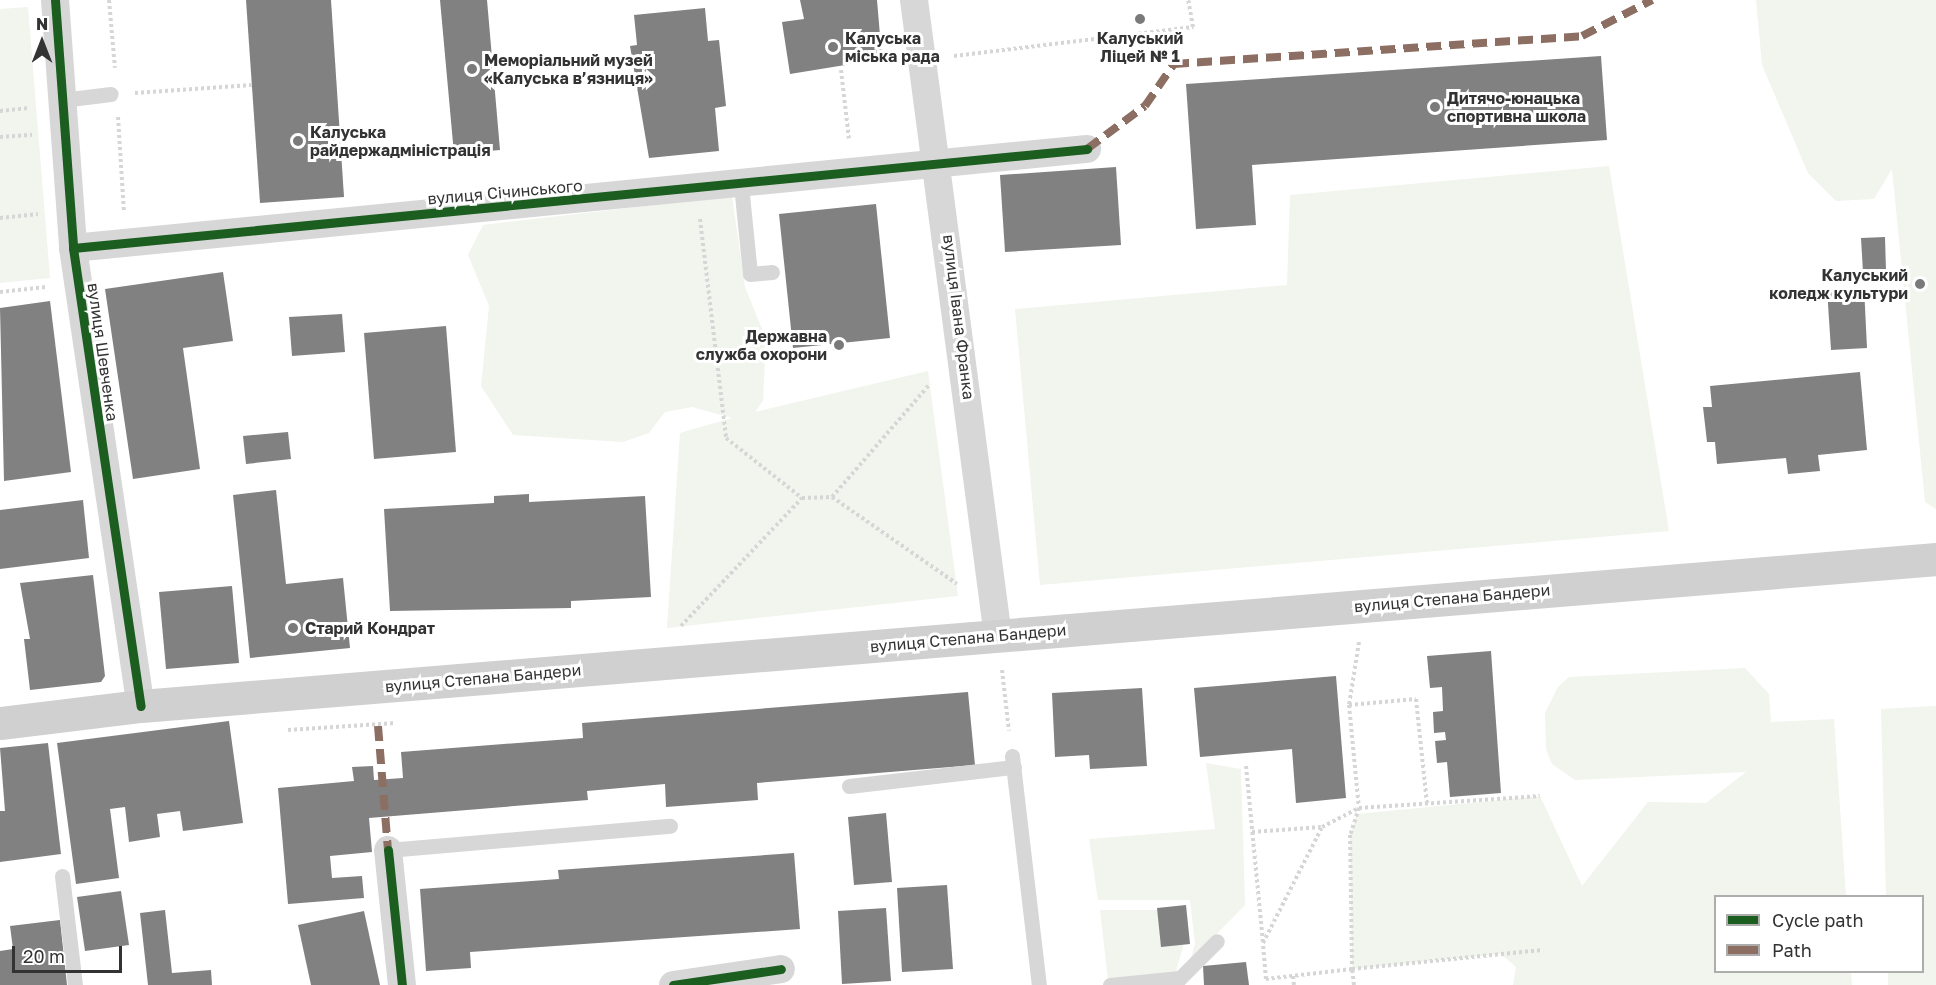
<!DOCTYPE html>
<html>
<head>
<meta charset="utf-8">
<style>
  body { margin:0 }
  #map { position:relative; width:1936px; height:985px; overflow:hidden; background:#fff; font-family:"Golos Text",sans-serif }
  div>[style] { position:absolute }
  [style*='--x'] { left:calc(var(--x)*1px); top:calc(var(--y)*1px); width:calc(var(--w)*1px); rotate:calc(var(--a)*1deg) }
  .green>* { inset:0; background:#f1f5ed }
  .building>* { inset:0; background:#818181 }
  .path>* { height:4px; margin-top:-2px; transform-origin:0; background:repeating-linear-gradient(90deg,#d6d6d6 0 3px,transparent 0 6px) }
  .service>* { height:15px; margin:-7.5px; padding:0 7.5px; transform-origin:7.5px; border-radius:7.5px; background:#d7d7d7 }
  .minor>* { height:28px; margin:-14px; padding:0 14px; transform-origin:14px; border-radius:14px; background:#d7d7d7 }
  .secondary>* { height:33px; margin:-16.5px; padding:0 16.5px; transform-origin:16.5px; border-radius:16.5px; background:#d0d0d0 }
  .quiet>* { height:8px; margin-top:-4px; transform-origin:0; background:repeating-linear-gradient(90deg,#8d6e63 0 15px,transparent 0 23px) }
  .cycleway>* { height:9px; margin:-4.5px; padding:0 4.5px; transform-origin:4.5px; border-radius:4.5px; background:#1b5e20 }
  .dots>* { width:16px; height:16px; translate:-50% -50%; box-sizing:border-box; border:3px solid #fff; border-radius:50% }
  span { translate:-50% -50%; white-space:nowrap; text-align:center; line-height:1.15; -webkit-text-stroke:6px #fff; paint-order:stroke }
  .poi-label { font-size:16px; color:#333; font-weight:700 }
  .left { translate:0 -50%; text-align:left }
  .right { translate:-100% -50%; text-align:right }
  .street-label { font-size:16px; color:#333 }
  .legend { position:absolute; left:1714px; top:895px; width:210px; height:78px; box-sizing:border-box; background:#fff; border:2px solid #adadad; margin:0; padding:8px 10px; list-style:none; font-size:18px; color:#333 }
  .legend li { display:flex; align-items:center; gap:12px; height:30px }
  .legend b { width:30px; border:2px solid #adadad }
  .north { position:absolute; left:12px; top:12px; width:60px; height:60px; -webkit-text-stroke:4px #fff; paint-order:stroke; rotate:0deg; font-size:16px; font-weight:700; line-height:24px; text-align:center; color:#333 }
  .north::after { content:''; display:block; margin:auto; width:21px; height:27px; background:#333; clip-path:polygon(50% 0,100% 100%,50% 72%,0 100%) }
  .scale { position:absolute; left:12px; top:946px; width:110px; height:27px; box-sizing:border-box; border:3px solid #333; border-top:0; padding-left:8px; font-size:18px; line-height:21px; white-space:nowrap; color:#333; -webkit-text-stroke:4px #fff; paint-order:stroke }
</style>
</head>
<body>
<div id="map">
  <div class="green">
    <div style="clip-path:polygon(1756px 0,1936px 0,1936px 509px,1925px 502px,1892px 169px,1874px 199px,1836px 201px,1808px 173px,1762px 65px)"></div>
    <div style="clip-path:polygon(28px 7px,50px 278px,0 283px,0 9px)"></div>
    <div style="clip-path:polygon(1609px 166px,1669px 531px,1040px 585px,1015px 309px,1287px 285px,1290px 195px)"></div>
    <div style="clip-path:polygon(732px 196px,745px 287px,766px 339px,763px 401px,755px 412px,928px 371px,958px 596px,667px 628px,680px 433px,732px 418px,692px 407px,665px 412px,649px 433px,623px 442px,513px 435px,481px 386px,489px 306px,468px 255px,483px 225px)"></div>
    <div style="clip-path:polygon(1745px 668px,1769px 694px,1771px 722px,1834px 719px,1846px 896px,1716px 896px,1716px 972px,1851px 972px,1852px 985px,1513px 985px,1516px 967px,1501px 954px,1352px 969px,1350px 835px,1357px 814px,1540px 796px,1582px 886px,1648px 802px,1706px 803px,1746px 772px,1575px 780px,1552px 764px,1546px 749px,1545px 713px,1558px 687px,1569px 677px)"></div>
    <div style="clip-path:polygon(1936px 706px,1936px 985px,1888px 985px,1888px 972px,1922px 972px,1922px 896px,1886px 896px,1881px 709px)"></div>
    <div style="clip-path:polygon(1206px 763px,1241px 769px,1245px 905px,1190px 961px,1195px 944px,1190px 900px,1098px 900px,1089px 839px,1215px 829px)"></div>
    <div style="clip-path:polygon(1100px 910px,1180px 910px,1184px 943px,1176px 972px,1108px 980px)"></div>
  </div>
  <div class="building">
    <div style="clip-path:polygon(246px 0,331px 0,344px 197px,260px 203px)"></div>
    <div style="clip-path:polygon(440px 0,487px 0,500px 150px,454px 154px)"></div>
    <div style="clip-path:polygon(800px 0,877px 0,882px 59px,790px 74px,782px 22px,804px 19px)"></div>
    <div style="clip-path:polygon(705px 8px,708px 41px,719px 40px,726px 106px,715px 108px,719px 151px,649px 158px,630px 46px,637px 45px,634px 15px)"></div>
    <div style="clip-path:polygon(1601px 56px,1607px 140px,1252px 165px,1256px 225px,1196px 229px,1186px 84px)"></div>
    <div style="clip-path:polygon(1116px 167px,1121px 245px,1005px 252px,1000px 175px)"></div>
    <div style="clip-path:polygon(876px 204px,890px 338px,793px 348px,779px 214px)"></div>
    <div style="clip-path:polygon(1885px 237px,1886px 271px,1863px 272px,1861px 238px)"></div>
    <div style="clip-path:polygon(223px 272px,233px 341px,183px 348px,200px 469px,133px 479px,105px 289px)"></div>
    <div style="clip-path:polygon(1864px 287px,1867px 348px,1831px 350px,1827px 289px)"></div>
    <div style="clip-path:polygon(50px 301px,71px 472px,4px 481px,0 308px)"></div>
    <div style="clip-path:polygon(342px 314px,345px 352px,292px 356px,289px 317px)"></div>
    <div style="clip-path:polygon(446px 326px,456px 452px,374px 459px,364px 333px)"></div>
    <div style="clip-path:polygon(1860px 372px,1867px 450px,1818px 455px,1820px 471px,1788px 474px,1786px 458px,1717px 464px,1715px 442px,1707px 442px,1703px 407px,1712px 407px,1710px 386px)"></div>
    <div style="clip-path:polygon(288px 432px,291px 459px,246px 464px,243px 436px)"></div>
    <div style="clip-path:polygon(276px 490px,286px 584px,343px 578px,350px 648px,250px 658px,233px 495px)"></div>
    <div style="clip-path:polygon(529px 494px,529px 502px,645px 496px,651px 597px,571px 601px,571px 608px,390px 611px,384px 509px,494px 503px,494px 496px)"></div>
    <div style="clip-path:polygon(83px 500px,89px 558px,0 569px,0 510px)"></div>
    <div style="clip-path:polygon(93px 575px,105px 676px,101px 682px,30px 690px,24px 639px,30px 639px,20px 583px)"></div>
    <div style="clip-path:polygon(232px 586px,239px 663px,166px 669px,159px 592px)"></div>
    <div style="clip-path:polygon(1491px 651px,1501px 793px,1450px 797px,1447px 762px,1437px 763px,1435px 741px,1446px 740px,1445px 732px,1434px 733px,1433px 712px,1443px 711px,1442px 687px,1430px 688px,1427px 656px)"></div>
    <div style="clip-path:polygon(1336px 676px,1346px 798px,1296px 803px,1292px 749px,1200px 757px,1194px 688px)"></div>
    <div style="clip-path:polygon(1142px 688px,1147px 766px,1090px 769px,1089px 755px,1055px 757px,1052px 693px)"></div>
    <div style="clip-path:polygon(968px 692px,975px 765px,757px 783px,758px 800px,666px 807px,665px 784px,587px 791px,588px 800px,369px 818px,372px 852px,330px 856px,332px 878px,362px 876px,364px 898px,288px 904px,278px 788px,354px 781px,352px 767px,373px 766px,374px 780px,403px 778px,401px 752px,583px 738px,582px 723px)"></div>
    <div style="clip-path:polygon(229px 721px,243px 823px,183px 831px,180px 811px,157px 814px,160px 837px,129px 842px,125px 807px,110px 809px,119px 878px,76px 884px,57px 743px)"></div>
    <div style="clip-path:polygon(48px 743px,61px 854px,0 862px,0 811px,5px 811px,0 748px)"></div>
    <div style="clip-path:polygon(886px 813px,892px 882px,854px 885px,848px 817px)"></div>
    <div style="clip-path:polygon(794px 853px,800px 929px,470px 952px,471px 968px,426px 971px,420px 889px,559px 879px,558px 870px)"></div>
    <div style="clip-path:polygon(947px 885px,953px 969px,902px 972px,897px 888px)"></div>
    <div style="clip-path:polygon(121px 891px,129px 945px,85px 951px,77px 897px)"></div>
    <div style="clip-path:polygon(1186px 905px,1190px 944px,1161px 947px,1157px 908px)"></div>
    <div style="clip-path:polygon(886px 908px,891px 981px,842px 984px,838px 911px)"></div>
    <div style="clip-path:polygon(165px 910px,172px 973px,211px 970px,212px 985px,148px 985px,140px 913px)"></div>
    <div style="clip-path:polygon(364px 911px,380px 985px,311px 985px,298px 925px)"></div>
    <div style="clip-path:polygon(60px 920px,67px 985px,0 985px,0 951px,13px 949px,10px 926px)"></div>
    <div style="clip-path:polygon(1246px 962px,1249px 985px,1204px 985px,1203px 966px)"></div>
  </div>
  <div class="path">
    <div style="--x:109;--y:0;--w:68;--a:85"></div>
    <div style="--x:954;--y:56;--w:241;--a:-6.9"></div>
    <div style="--x:1193;--y:27;--w:27;--a:-100"></div>
    <div style="--x:841;--y:70;--w:69;--a:83.4"></div>
    <div style="--x:135;--y:93;--w:117;--a:-3.9"></div>
    <div style="--x:0;--y:111;--w:30;--a:-6"></div>
    <div style="--x:118;--y:117;--w:95;--a:86.4"></div>
    <div style="--x:0;--y:137;--w:32;--a:-4"></div>
    <div style="--x:0;--y:218;--w:38;--a:-6"></div>
    <div style="--x:700;--y:219;--w:221;--a:83.2"></div>
    <div style="--x:726;--y:438;--w:97;--a:38.3"></div>
    <div style="--x:802;--y:498;--w:30;--a:-2"></div>
    <div style="--x:832;--y:497;--w:152;--a:34.8"></div>
    <div style="--x:0;--y:292;--w:46;--a:-6.2"></div>
    <div style="--x:832;--y:497;--w:150;--a:-49.1"></div>
    <div style="--x:681;--y:626;--w:176;--a:-46.6"></div>
    <div style="--x:1359;--y:642;--w:64;--a:99"></div>
    <div style="--x:1349;--y:705;--w:103;--a:84.5"></div>
    <div style="--x:1359;--y:808;--w:181;--a:-3.8"></div>
    <div style="--x:1002;--y:670;--w:61;--a:83.5"></div>
    <div style="--x:1349;--y:705;--w:67;--a:-5.1"></div>
    <div style="--x:1416;--y:699;--w:105;--a:84"></div>
    <div style="--x:288;--y:730;--w:108;--a:-3.7"></div>
    <div style="--x:1246;--y:766;--w:177;--a:84.5"></div>
    <div style="--x:1359;--y:808;--w:28;--a:108"></div>
    <div style="--x:1350;--y:835;--w:134;--a:89.1"></div>
    <div style="--x:1352;--y:969;--w:87;--a:173.4"></div>
    <div style="--x:1266;--y:979;--w:36;--a:-95"></div>
    <div style="--x:1263;--y:943;--w:130;--a:-63"></div>
    <div style="--x:1322;--y:827;--w:42;--a:-27.2"></div>
    <div style="--x:1252;--y:832;--w:69;--a:-4.1"></div>
    <div style="--x:1293;--y:976;--w:9;--a:84"></div>
    <div style="--x:1354;--y:985;--w:16;--a:-97"></div>
    <div style="--x:1352;--y:969;--w:192;--a:-5.7"></div>
  </div>
  <div class="service">
    <div style="--x:62;--y:100;--w:49;--a:-7"></div>
    <div style="--x:741;--y:185;--w:89;--a:84.2"></div>
    <div style="--x:750;--y:274;--w:22;--a:-5"></div>
    <div style="--x:1012;--y:756;--w:231;--a:83.3"></div>
    <div style="--x:849;--y:786;--w:166;--a:-6.6"></div>
    <div style="--x:388;--y:850;--w:283;--a:-4.9"></div>
    <div style="--x:62;--y:876;--w:110;--a:83.2"></div>
    <div style="--x:1110;--y:985;--w:70;--a:-5.7"></div>
    <div style="--x:1180;--y:978;--w:52;--a:-45"></div>
  </div>
  <div class="minor">
    <div style="--x:55;--y:0;--w:249;--a:85.8"></div>
    <div style="--x:73;--y:248;--w:463;--a:81.6"></div>
    <div style="--x:914;--y:0;--w:642;--a:82.48"></div>
    <div style="--x:73;--y:248;--w:1019;--a:-5.58"></div>
    <div style="--x:388;--y:850;--w:136;--a:84.1"></div>
    <div style="--x:673;--y:985;--w:109;--a:-8.4"></div>
  </div>
  <div class="secondary">
    <div style="--x:0;--y:723;--w:142;--a:-6.9"></div>
    <div style="--x:141;--y:706;--w:1801;--a:-4.68"></div>
  </div>
  <div class="quiet">
    <div style="--x:1087;--y:149;--w:72;--a:-36.6"></div>
    <div style="--x:1145;--y:106;--w:51;--a:-55.4"></div>
    <div style="--x:1174;--y:64;--w:409;--a:-3.9"></div>
    <div style="--x:1582;--y:36;--w:79;--a:-27.2"></div>
    <div style="--x:378;--y:726;--w:124;--a:85.4"></div>
  </div>
  <div class="cycleway">
    <div style="--x:55;--y:0;--w:249;--a:85.8"></div>
    <div style="--x:73;--y:248;--w:463;--a:81.6"></div>
    <div style="--x:73;--y:248;--w:1019;--a:-5.58"></div>
    <div style="--x:388;--y:850;--w:136;--a:84.1"></div>
    <div style="--x:673;--y:985;--w:109;--a:-8.4"></div>
  </div>
  <div class="dots">
    <div style="left:1140px;top:19px;background:#7a7a7a"></div>
    <div style="left:833px;top:47px;background:#7a7a7a"></div>
    <div style="left:472px;top:69px;background:#7a7a7a"></div>
    <div style="left:1435px;top:107px;background:#7a7a7a"></div>
    <div style="left:298px;top:141px;background:#7a7a7a"></div>
    <div style="left:1920px;top:284px;background:#7a7a7a"></div>
    <div style="left:839px;top:345px;background:#7a7a7a"></div>
    <div style="left:293px;top:628px;background:#7a7a7a"></div>
  </div>
  <div class="poi-label">
    <span class="left" style="left:845px;top:47px">Калуська<br>міська рада</span>
    <span style="left:1140px;top:47px">Калуський<br>Ліцей № 1</span>
    <span class="left" style="left:484px;top:69px">Меморіальний музей<br>«Калуська в’язниця»</span>
    <span class="left" style="left:1447px;top:107px">Дитячо-юнацька<br>спортивна школа</span>
    <span class="left" style="left:310px;top:141px">Калуська<br>райдержадміністрація</span>
    <span class="right" style="left:1908px;top:284px">Калуський<br>коледж культури</span>
    <span class="right" style="left:827px;top:345px">Державна<br>служба охорони</span>
    <span class="left" style="left:305px;top:628px">Старий Кондрат</span>
  </div>
  <div class="street-label">
    <span style="left:505px;top:192px;rotate:-5deg">вулиця Січинського</span>
    <span style="left:959px;top:317px;rotate:83deg">вулиця Івана Франка</span>
    <span style="left:103px;top:352px;rotate:82deg">вулиця Шевченка</span>
    <span style="left:1452px;top:598px;rotate:-5deg">вулиця Степана Бандери</span>
    <span style="left:968px;top:638px;rotate:-5deg">вулиця Степана Бандери</span>
    <span style="left:483px;top:678px;rotate:-5deg">вулиця Степана Бандери</span>
  </div>
  <ul class="legend">
  <li><b style="height:8px;background:#1b5e20"></b>Cycle path</li>
  <li><b style="height:8px;background:#8d6e63"></b>Path</li>
  </ul>
  <div class="north">N</div>
  <div class="scale">20 m</div>
</div>
</body>
</html>
